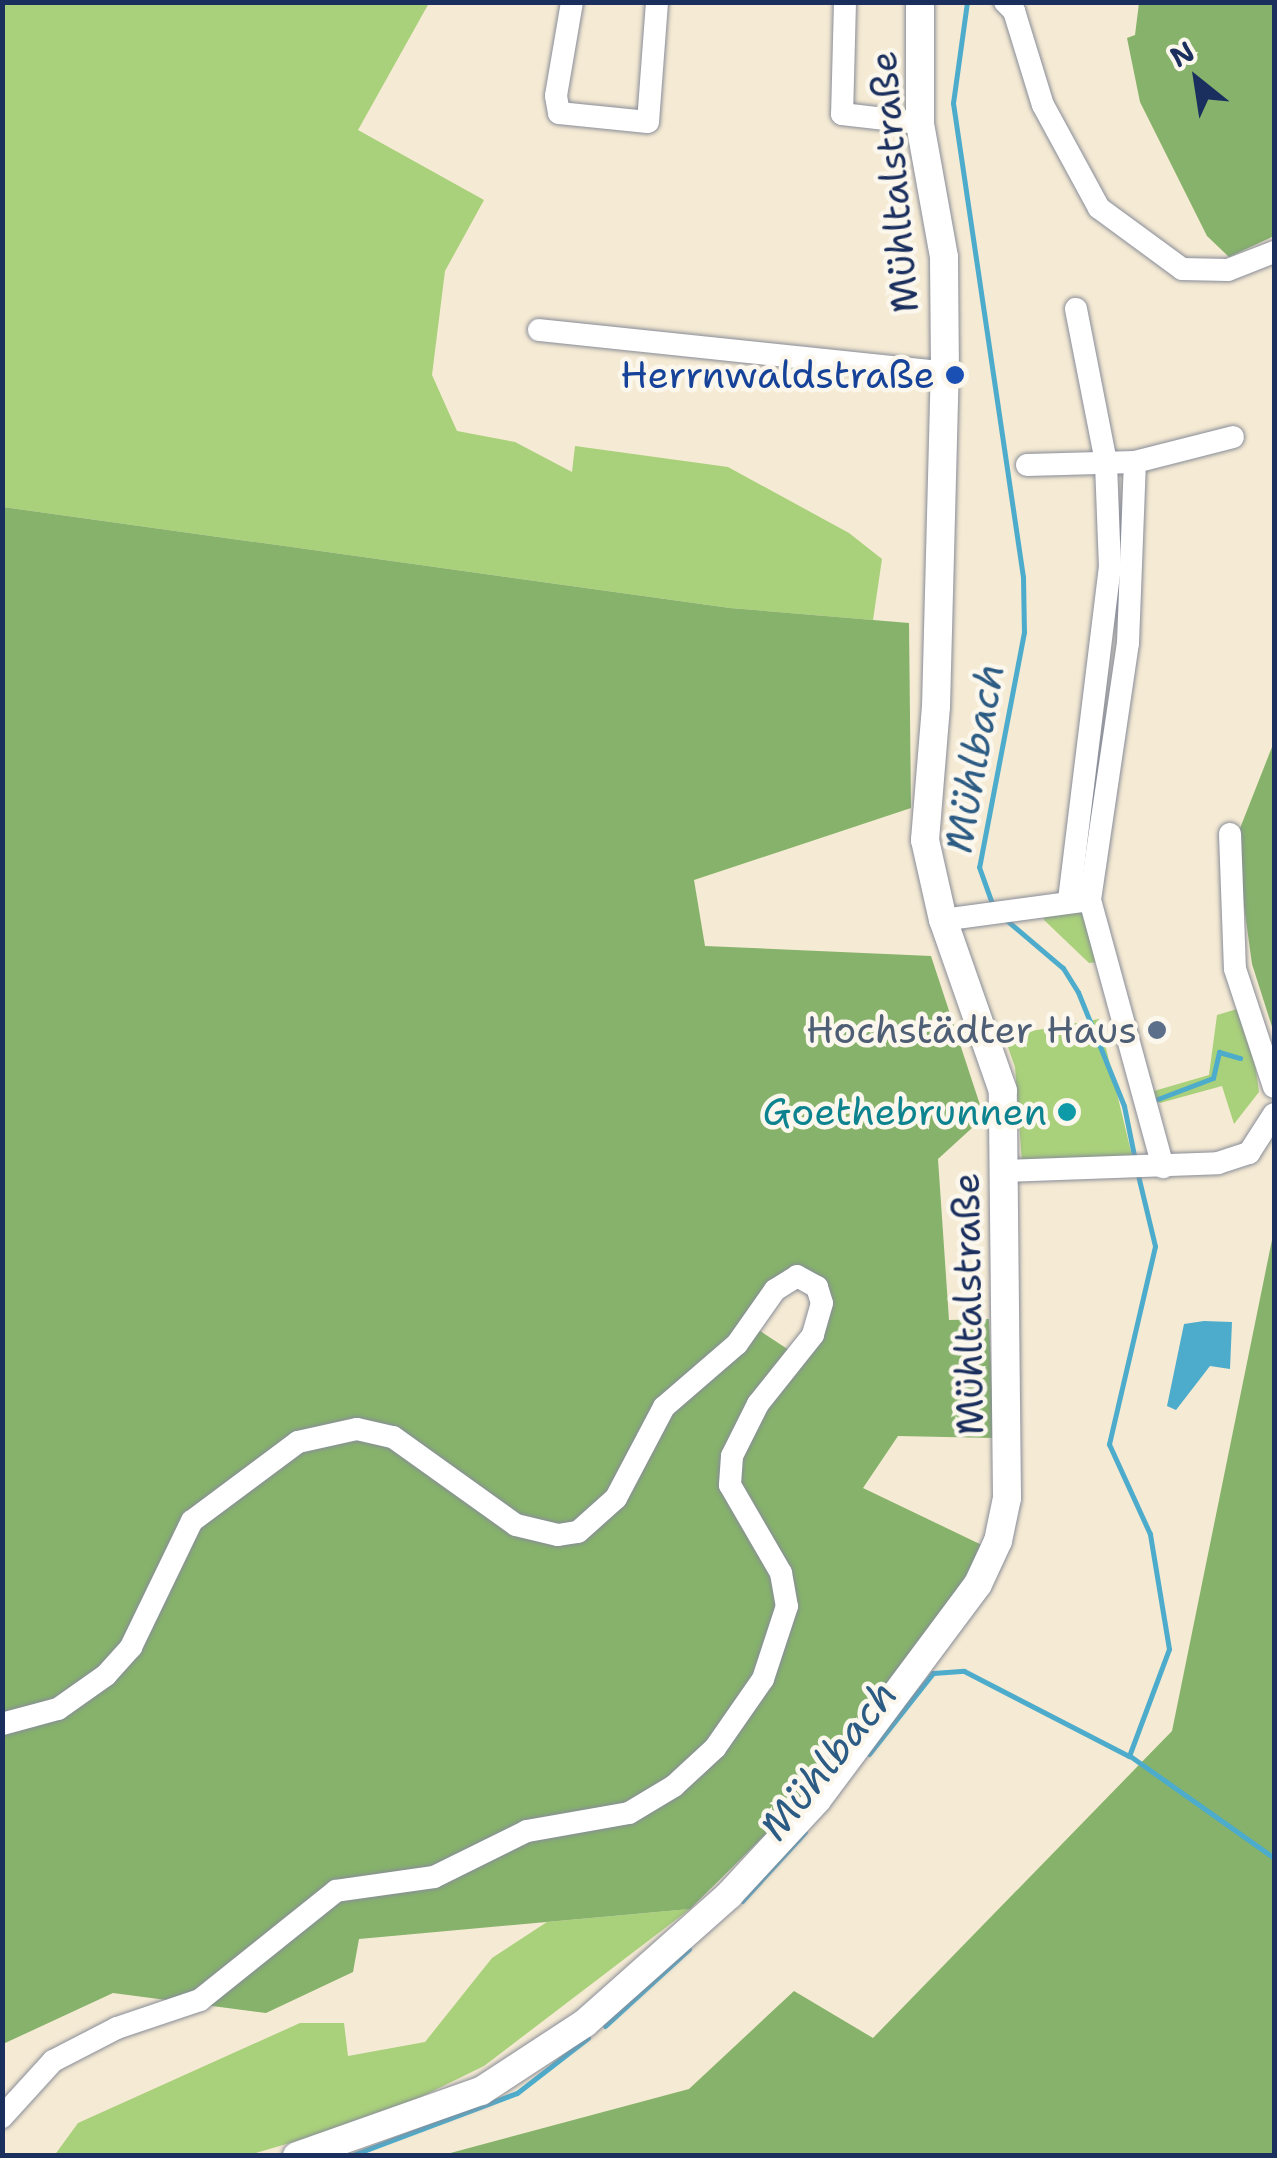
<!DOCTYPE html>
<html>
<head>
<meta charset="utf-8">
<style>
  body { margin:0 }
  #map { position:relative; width:1277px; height:2158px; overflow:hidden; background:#f5ead3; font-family:"Shantell Sans",sans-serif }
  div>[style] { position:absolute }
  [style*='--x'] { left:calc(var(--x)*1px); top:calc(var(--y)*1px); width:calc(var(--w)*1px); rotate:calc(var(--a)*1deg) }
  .green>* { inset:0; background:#a9d07b }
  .forest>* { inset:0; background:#86b26b }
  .water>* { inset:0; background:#4daccc }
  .stream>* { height:5px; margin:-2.5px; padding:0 2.5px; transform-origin:2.5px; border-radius:2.5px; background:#4daccc }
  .roads { filter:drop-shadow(0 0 2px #888c98) drop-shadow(0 0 2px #888c98) }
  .minor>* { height:22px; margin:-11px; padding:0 11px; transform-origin:11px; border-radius:11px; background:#fff }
  .major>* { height:28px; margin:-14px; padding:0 14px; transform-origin:14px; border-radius:14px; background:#fff }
  .dots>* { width:28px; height:28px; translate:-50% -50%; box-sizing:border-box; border:5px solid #fbf7ec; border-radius:50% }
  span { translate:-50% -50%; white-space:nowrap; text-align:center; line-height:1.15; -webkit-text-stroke:9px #fbf7ec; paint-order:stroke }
  .street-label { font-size:38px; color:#1b2f5e }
  .transit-label { font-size:38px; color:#164399 }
  .right { translate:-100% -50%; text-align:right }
  .service-label { font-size:38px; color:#4e5e75 }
  .culture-label { font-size:38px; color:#0d838f }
  .water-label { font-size:40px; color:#2c5b84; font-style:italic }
  .frame { position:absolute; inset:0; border:5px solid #1b2f5e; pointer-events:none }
  .north { position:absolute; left:1147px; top:30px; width:100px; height:100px; -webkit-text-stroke:8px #fbf7ec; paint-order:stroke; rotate:330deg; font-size:28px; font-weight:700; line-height:40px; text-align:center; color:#1b2f5e }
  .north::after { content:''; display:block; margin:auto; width:35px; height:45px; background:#1b2f5e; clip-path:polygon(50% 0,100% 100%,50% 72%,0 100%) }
</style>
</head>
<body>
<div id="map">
  <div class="green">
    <div style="clip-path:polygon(3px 3px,429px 3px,358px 130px,484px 200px,445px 271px,432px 375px,457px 431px,515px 442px,572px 472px,575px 446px,728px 467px,849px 533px,882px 559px,873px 620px,730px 608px,3px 507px)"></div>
    <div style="clip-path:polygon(1080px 905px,1101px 962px,1089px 963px,1044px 920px,1043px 913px)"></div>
    <div style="clip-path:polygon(1237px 1009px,1252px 1043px,1259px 1092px,1234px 1124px,1222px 1086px,1160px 1103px,1147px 1093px,1209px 1075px,1217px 1015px)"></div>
    <div style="clip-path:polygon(1099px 1019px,1133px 1160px,1022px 1163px,1015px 1067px,1004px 1036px)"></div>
    <div style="clip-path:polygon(690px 1909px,484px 2066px,382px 2116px,249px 2155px,54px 2156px,78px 2123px,300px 2023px,344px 2023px,348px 2056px,425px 2042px,492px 1958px,547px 1922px)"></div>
  </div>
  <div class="forest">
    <div style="clip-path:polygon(1139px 3px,1274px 3px,1274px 236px,1229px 257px,1207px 236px,1140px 102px,1127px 38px,1135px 35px)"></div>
    <div style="clip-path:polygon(evenodd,3px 507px,730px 608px,909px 623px,911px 808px,694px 880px,705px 946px,931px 956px,984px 1117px,938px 1159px,949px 1320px,989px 1319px,994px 1438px,898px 1436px,863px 1488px,986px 1547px,831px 1770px,690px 1909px,359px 1939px,353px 1972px,266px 2013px,113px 1993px,3px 2044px,3px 507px,816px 1274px,804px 1360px,745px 1321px,816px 1274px)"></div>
    <div style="clip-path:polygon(1274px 742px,1274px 1033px,1252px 964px,1235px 841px)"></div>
    <div style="clip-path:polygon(1274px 1230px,1274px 2155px,443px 2155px,689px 2089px,794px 1991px,873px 2038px,1172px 1731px)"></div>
  </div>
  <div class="water">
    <div style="clip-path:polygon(1204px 1321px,1232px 1322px,1230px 1369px,1210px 1366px,1176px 1410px,1167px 1406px,1184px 1324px)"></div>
  </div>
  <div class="stream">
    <div style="--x:967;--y:2;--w:102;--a:97.9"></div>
    <div style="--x:953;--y:103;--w:479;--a:81.6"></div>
    <div style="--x:1023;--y:577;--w:55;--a:89"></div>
    <div style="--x:1024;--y:632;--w:239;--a:100.8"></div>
    <div style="--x:979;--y:867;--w:41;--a:70.3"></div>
    <div style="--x:1004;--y:918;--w:77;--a:40.3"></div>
    <div style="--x:1063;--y:968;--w:28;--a:58"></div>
    <div style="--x:1078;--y:992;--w:123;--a:68"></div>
    <div style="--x:1124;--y:1106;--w:55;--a:78.5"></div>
    <div style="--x:1155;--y:1100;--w:62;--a:-20.8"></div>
    <div style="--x:1213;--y:1078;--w:27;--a:-77"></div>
    <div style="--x:1219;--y:1052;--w:22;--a:16"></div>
    <div style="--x:869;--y:1754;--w:103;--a:-51.7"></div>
    <div style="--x:933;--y:1673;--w:31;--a:-4"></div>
    <div style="--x:964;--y:1671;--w:186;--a:27.3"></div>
    <div style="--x:1129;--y:1756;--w:114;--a:-69.5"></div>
    <div style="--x:1169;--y:1649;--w:117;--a:-99.4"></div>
    <div style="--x:1150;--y:1534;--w:99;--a:-114.5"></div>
    <div style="--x:1109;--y:1444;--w:203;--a:-76.9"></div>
    <div style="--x:1155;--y:1246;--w:77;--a:-103.5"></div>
    <div style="--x:1130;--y:1756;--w:176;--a:35.3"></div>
    <div style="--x:742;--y:1901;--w:93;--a:-47.6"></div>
    <div style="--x:605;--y:2026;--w:114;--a:-42.5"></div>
    <div style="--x:350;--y:2156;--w:178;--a:-20.7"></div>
    <div style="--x:517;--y:2093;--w:90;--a:-37.8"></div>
  </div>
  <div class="roads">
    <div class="minor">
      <div style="--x:572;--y:2;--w:95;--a:99.7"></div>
      <div style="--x:556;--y:96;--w:17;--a:80"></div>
      <div style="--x:559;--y:113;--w:89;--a:5.8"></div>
      <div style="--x:648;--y:122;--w:120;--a:-85.7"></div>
      <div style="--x:845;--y:2;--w:112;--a:91.5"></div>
      <div style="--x:842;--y:114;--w:79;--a:6.6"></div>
      <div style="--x:1005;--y:2;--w:13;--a:45"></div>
      <div style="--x:1014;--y:11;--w:98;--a:72.9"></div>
      <div style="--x:1043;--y:105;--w:117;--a:61.5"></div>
      <div style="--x:1099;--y:208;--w:103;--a:36.3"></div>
      <div style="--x:1182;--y:269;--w:46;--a:1.2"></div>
      <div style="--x:1228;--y:270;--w:49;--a:-21.4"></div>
      <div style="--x:539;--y:330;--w:408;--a:6"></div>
      <div style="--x:1027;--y:465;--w:108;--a:-1.6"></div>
      <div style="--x:1135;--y:462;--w:101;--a:-14.3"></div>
      <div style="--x:1230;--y:834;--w:135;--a:87.9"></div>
      <div style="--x:1235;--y:969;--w:124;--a:71.7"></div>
      <div style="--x:1069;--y:900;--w:335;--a:-83"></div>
      <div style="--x:1110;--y:568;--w:106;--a:-92.2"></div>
      <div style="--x:1106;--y:462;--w:156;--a:-101.1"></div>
      <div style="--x:1090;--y:900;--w:260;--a:-81.6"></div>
      <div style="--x:1128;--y:643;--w:181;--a:-87.8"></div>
      <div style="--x:943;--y:920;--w:148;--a:-7.7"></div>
      <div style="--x:1090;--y:900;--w:277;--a:74.7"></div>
      <div style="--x:1004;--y:1171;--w:214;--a:-2.1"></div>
      <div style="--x:1218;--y:1163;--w:33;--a:-18"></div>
      <div style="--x:1249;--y:1153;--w:46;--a:-57.3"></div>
      <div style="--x:2;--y:1724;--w:58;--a:-15"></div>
      <div style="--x:58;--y:1709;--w:59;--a:-35.3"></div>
      <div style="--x:106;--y:1675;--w:38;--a:-48"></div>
      <div style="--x:131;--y:1647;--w:140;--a:-64.2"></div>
      <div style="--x:192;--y:1521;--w:132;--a:-36.7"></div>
      <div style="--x:298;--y:1442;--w:60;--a:-12.4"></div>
      <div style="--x:357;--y:1429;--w:37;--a:13"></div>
      <div style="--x:393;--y:1437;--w:151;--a:35.6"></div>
      <div style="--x:516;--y:1525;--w:43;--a:13.4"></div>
      <div style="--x:558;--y:1535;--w:20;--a:-9"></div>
      <div style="--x:578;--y:1532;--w:51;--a:-41.8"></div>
      <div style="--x:616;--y:1498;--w:103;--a:-62.2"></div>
      <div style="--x:664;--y:1407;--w:96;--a:-40.8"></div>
      <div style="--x:737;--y:1344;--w:66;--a:-54.9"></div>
      <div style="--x:775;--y:1290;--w:26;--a:-32"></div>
      <div style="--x:797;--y:1276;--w:23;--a:29"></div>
      <div style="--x:817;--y:1287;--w:17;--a:73"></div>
      <div style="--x:822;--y:1303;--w:33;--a:106"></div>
      <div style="--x:813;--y:1335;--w:88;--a:128.6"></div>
      <div style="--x:758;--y:1404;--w:58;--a:116.6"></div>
      <div style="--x:732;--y:1456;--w:29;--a:94"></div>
      <div style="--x:730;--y:1485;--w:102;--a:59.9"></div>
      <div style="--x:781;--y:1573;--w:34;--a:80"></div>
      <div style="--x:787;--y:1606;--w:77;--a:108.2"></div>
      <div style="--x:763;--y:1679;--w:84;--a:124.8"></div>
      <div style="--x:715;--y:1748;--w:56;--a:137.2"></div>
      <div style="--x:674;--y:1786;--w:52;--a:149"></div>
      <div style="--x:629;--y:1813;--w:104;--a:170"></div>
      <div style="--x:527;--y:1831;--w:104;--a:153.7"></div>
      <div style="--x:434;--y:1877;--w:99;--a:171.9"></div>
      <div style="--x:336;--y:1891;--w:174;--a:141.3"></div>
      <div style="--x:200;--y:2000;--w:88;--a:161.4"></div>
      <div style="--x:117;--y:2028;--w:72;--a:152.7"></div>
      <div style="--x:53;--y:2061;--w:76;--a:132.3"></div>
    </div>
    <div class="major">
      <div style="--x:297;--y:2156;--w:195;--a:-19.5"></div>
      <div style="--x:481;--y:2091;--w:124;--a:-33.2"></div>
      <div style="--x:585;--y:2023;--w:193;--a:-41.6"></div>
      <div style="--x:729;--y:1895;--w:129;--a:-47.2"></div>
      <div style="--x:817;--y:1800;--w:269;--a:-53.3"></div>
      <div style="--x:978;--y:1584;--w:47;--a:-65.1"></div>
      <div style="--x:998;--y:1541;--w:44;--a:-78.2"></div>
      <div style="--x:1007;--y:1498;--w:407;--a:-90.6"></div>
      <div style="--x:1003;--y:1091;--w:181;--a:-109.3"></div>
      <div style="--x:943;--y:920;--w:82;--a:-102.7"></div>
      <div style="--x:925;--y:840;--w:133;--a:-85.3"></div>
      <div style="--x:936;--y:707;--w:334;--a:-88.5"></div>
      <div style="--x:945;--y:373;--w:116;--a:-90.5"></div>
      <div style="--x:944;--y:257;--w:136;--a:-100.2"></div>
      <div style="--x:920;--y:123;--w:121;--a:-90"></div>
    </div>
  </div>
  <div class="dots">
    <div style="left:955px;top:375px;background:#1a4fb4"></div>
    <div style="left:1157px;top:1030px;background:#5c6f8a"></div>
    <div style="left:1067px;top:1112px;background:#0f9aa8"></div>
  </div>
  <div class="street-label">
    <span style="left:894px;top:182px;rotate:-95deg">Mühltalstraße</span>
    <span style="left:968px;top:1304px;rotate:-91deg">Mühltalstraße</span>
  </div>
  <div class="transit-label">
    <span class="right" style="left:935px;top:375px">Herrnwaldstraße</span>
  </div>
  <div class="service-label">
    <span class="right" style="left:1137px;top:1030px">Hochstädter Haus</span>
  </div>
  <div class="culture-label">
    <span class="right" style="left:1047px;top:1112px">Goethebrunnen</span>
  </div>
  <div class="water-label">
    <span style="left:974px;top:758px;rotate:-80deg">Mühlbach</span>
    <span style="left:828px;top:1760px;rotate:-51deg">Mühlbach</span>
  </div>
  <div class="frame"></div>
  <div class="north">N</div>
</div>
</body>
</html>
